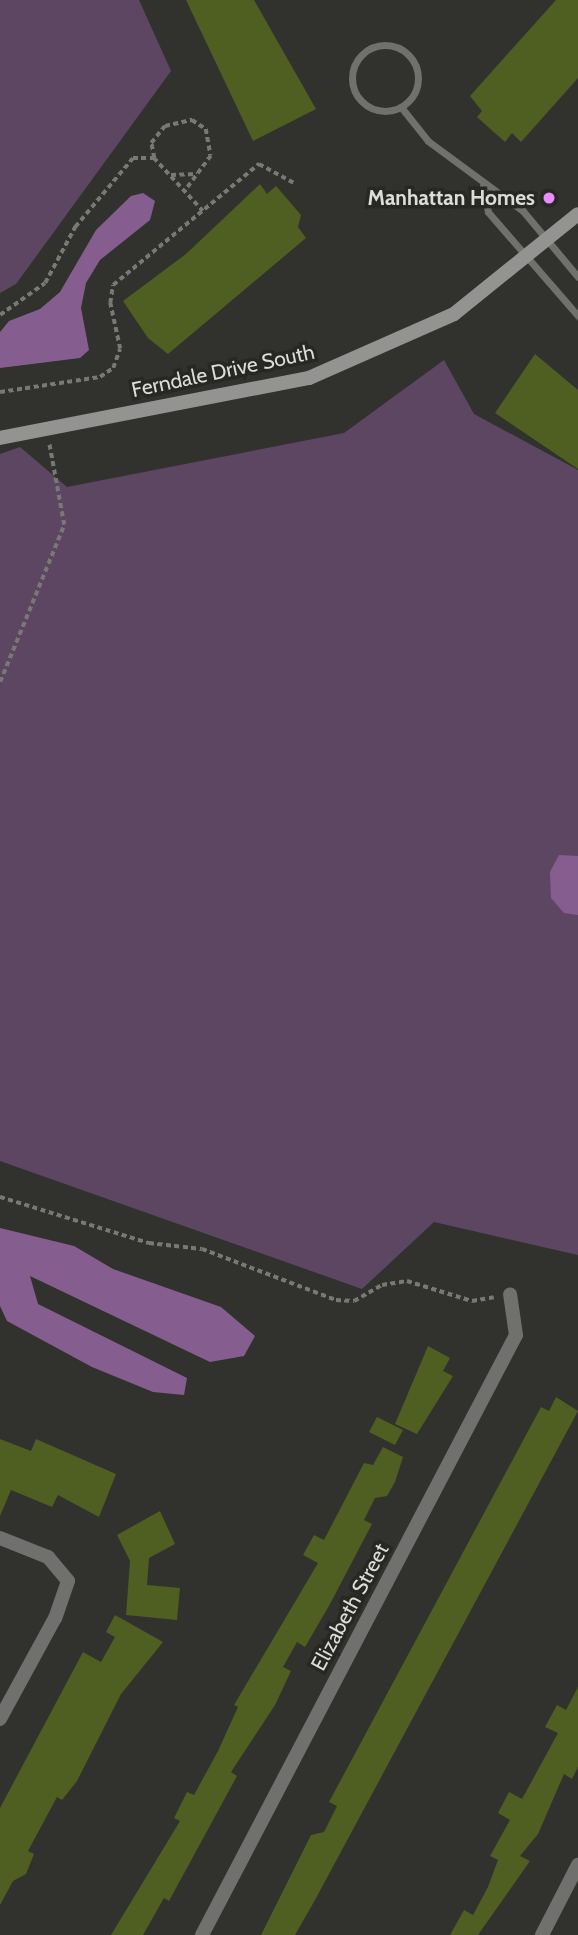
<!DOCTYPE html>
<html>
<head>
<meta charset="utf-8">
<style>
  body { margin:0 }
  #map { position:relative; width:578px; height:1935px; overflow:hidden; background:#31322e; font-family:Cabin,sans-serif }
  div>[style] { position:absolute }
  [style*='--x'] { left:calc(var(--x)*1px); top:calc(var(--y)*1px); width:calc(var(--w)*1px); rotate:calc(var(--a)*1deg) }
  .green>* { inset:0; background:#5d4662 }
  .water>* { inset:0; background:#855e8f }
  .building>* { inset:0; background:#4f5e21 }
  .path>* { height:3.5px; margin-top:-1.75px; transform-origin:0; background:repeating-linear-gradient(90deg,#787975 0 5px,transparent 0 8.5px) }
  .service>* { height:7px; margin:-3.5px; padding:0 3.5px; transform-origin:3.5px; border-radius:3.5px; background:#70716f }
  .service>.ring { margin:-3.5px; padding:0; box-sizing:content-box; background:none; border:7px solid #70716f; border-radius:50% }
  .minor>* { height:14px; margin:-7px; padding:0 7px; transform-origin:7px; border-radius:7px; background:#70716f }
  .secondary>* { height:14px; margin:-7px; padding:0 7px; transform-origin:7px; border-radius:7px; background:#939491 }
  .dots>* { width:19px; height:19px; translate:-50% -50%; box-sizing:border-box; border:4px solid #272824; border-radius:50% }
  span { translate:-50% -50%; white-space:nowrap; text-align:center; line-height:1.15; -webkit-text-stroke:7px #272824; paint-order:stroke }
  .poi-label { font-size:21px; color:#dcddda; font-weight:700 }
  .right { translate:-100% -50%; text-align:right }
  .street-label { font-size:21px; color:#dcddda }
</style>
</head>
<body>
<div id="map">
  <div class="green">
    <div style="clip-path:polygon(0 0,139px 0,171px 71px,16px 284px,0 293px)"></div>
    <div style="clip-path:polygon(444px 360px,474px 414px,578px 470px,578px 1255px,434px 1222px,362px 1289px,0 1161px,0 454px,20px 447px,67px 487px,344px 433px)"></div>
  </div>
  <div class="water">
    <div style="clip-path:polygon(143px 193px,155px 201px,150px 220px,100px 260px,86px 283px,81px 308px,89px 350px,80px 358px,0 368px,0 332px,9px 321px,40px 309px,60px 292px,96px 230px,131px 196px)"></div>
    <div style="clip-path:polygon(559px 855px,578px 856px,578px 915px,564px 913px,551px 898px,550px 872px)"></div>
    <div style="clip-path:polygon(0 1228px,74px 1246px,113px 1269px,221px 1307px,255px 1336px,244px 1356px,210px 1362px,30px 1276px,38px 1304px,187px 1378px,184px 1395px,153px 1392px,92px 1367px,7px 1321px,0 1306px)"></div>
  </div>
  <div class="building">
    <div style="clip-path:polygon(186px 0,254px 0,316px 109px,253px 141px)"></div>
    <div style="clip-path:polygon(556px 0,578px 0,578px 78px,521px 142px,512px 133px,505px 142px,477px 117px,482px 111px,470px 96px)"></div>
    <div style="clip-path:polygon(260px 184px,267px 194px,276px 186px,301px 215px,298px 227px,306px 238px,168px 354px,148px 338px,123px 301px,186px 254px)"></div>
    <div style="clip-path:polygon(535px 354px,578px 390px,578px 469px,495px 413px)"></div>
    <div style="clip-path:polygon(428px 1346px,450px 1358px,443px 1371px,453px 1376px,417px 1434px,395px 1424px)"></div>
    <div style="clip-path:polygon(556px 1397px,578px 1411px,315px 1900px,295px 1935px,261px 1935px,311px 1835px,324px 1832px,337px 1806px,329px 1802px,541px 1407px,549px 1411px)"></div>
    <div style="clip-path:polygon(377px 1417px,403px 1430px,395px 1445px,369px 1432px)"></div>
    <div style="clip-path:polygon(0 1439px,31px 1451px,36px 1439px,116px 1474px,99px 1517px,58px 1495px,52px 1507px,11px 1490px,0 1516px)"></div>
    <div style="clip-path:polygon(383px 1447px,403px 1457px,395px 1482px,387px 1496px,375px 1498px,364px 1520px,372px 1524px,330px 1604px,305px 1647px,297px 1642px,283px 1667px,291px 1671px,275px 1705px,231px 1772px,237px 1776px,169px 1901px,164px 1898px,143px 1935px,111px 1935px,180px 1821px,174px 1818px,187px 1792px,194px 1795px,218px 1751px,238px 1707px,234px 1705px,318px 1563px,303px 1555px,314px 1535px,324px 1540px,364px 1463px,373px 1465px)"></div>
    <div style="clip-path:polygon(160px 1511px,175px 1544px,149px 1558px,147px 1585px,180px 1588px,177px 1620px,126px 1615px,130px 1561px,117px 1535px)"></div>
    <div style="clip-path:polygon(115px 1615px,163px 1642px,121px 1694px,77px 1781px,62px 1800px,57px 1797px,28px 1851px,34px 1854px,26px 1874px,13px 1881px,0 1905px,0 1808px,83px 1652px,101px 1662px,115px 1637px,106px 1632px)"></div>
    <div style="clip-path:polygon(578px 1687px,578px 1767px,572px 1779px,564px 1774px,538px 1834px,520px 1856px,530px 1861px,478px 1935px,450px 1935px,464px 1910px,473px 1915px,488px 1887px,498px 1860px,490px 1856px,510px 1820px,498px 1813px,509px 1792px,522px 1799px,558px 1733px,545px 1727px,557px 1705px,566px 1710px)"></div>
  </div>
  <div class="path">
    <div style="--x:154;--y:158;--w:15;--a:-101"></div>
    <div style="--x:151;--y:143;--w:22;--a:-51"></div>
    <div style="--x:165;--y:126;--w:28;--a:-13"></div>
    <div style="--x:192;--y:120;--w:17;--a:33"></div>
    <div style="--x:206;--y:129;--w:27;--a:80"></div>
    <div style="--x:211;--y:156;--w:44;--a:126.6"></div>
    <div style="--x:171;--y:175;--w:26;--a:-2"></div>
    <div style="--x:0;--y:315;--w:55;--a:-35.4"></div>
    <div style="--x:45;--y:283;--w:64;--a:-61.8"></div>
    <div style="--x:75;--y:227;--w:90;--a:-50"></div>
    <div style="--x:133;--y:158;--w:21;--a:0"></div>
    <div style="--x:154;--y:158;--w:72;--a:47.2"></div>
    <div style="--x:0;--y:392;--w:101;--a:-8.5"></div>
    <div style="--x:100;--y:377;--w:16;--a:-35"></div>
    <div style="--x:113;--y:368;--w:20;--a:-70"></div>
    <div style="--x:120;--y:349;--w:47;--a:-102.3"></div>
    <div style="--x:110;--y:303;--w:18;--a:-81"></div>
    <div style="--x:113;--y:285;--w:190;--a:-39.7"></div>
    <div style="--x:259;--y:164;--w:42;--a:28.4"></div>
    <div style="--x:0;--y:682;--w:170;--a:-67.8"></div>
    <div style="--x:64;--y:525;--w:83;--a:-100.4"></div>
    <div style="--x:0;--y:1197;--w:156;--a:17.2"></div>
    <div style="--x:149;--y:1243;--w:53;--a:6.5"></div>
    <div style="--x:202;--y:1249;--w:143;--a:20.8"></div>
    <div style="--x:336;--y:1300;--w:18;--a:3"></div>
    <div style="--x:354;--y:1301;--w:32;--a:-30"></div>
    <div style="--x:382;--y:1285;--w:25;--a:-9"></div>
    <div style="--x:407;--y:1281;--w:68;--a:17.1"></div>
    <div style="--x:472;--y:1301;--w:22;--a:-10"></div>
  </div>
  <div class="service">
    <div class="ring" style="left:352px;top:45px;width:59px;height:59px"></div>
    <div style="--x:401;--y:107;--w:43;--a:51.5"></div>
    <div style="--x:428;--y:141;--w:118;--a:36.4"></div>
    <div style="--x:523;--y:211;--w:86;--a:50.2"></div>
    <div style="--x:483;--y:186;--w:26;--a:79"></div>
    <div style="--x:488;--y:212;--w:138;--a:49.1"></div>
  </div>
  <div class="minor">
    <div style="--x:0;--y:1538;--w:52;--a:21.6"></div>
    <div style="--x:48;--y:1557;--w:31;--a:50"></div>
    <div style="--x:68;--y:1581;--w:39;--a:109"></div>
    <div style="--x:55;--y:1618;--w:115;--a:118.6"></div>
    <div style="--x:202;--y:1935;--w:677;--a:-62.38"></div>
    <div style="--x:516;--y:1335;--w:41;--a:-98.3"></div>
    <div style="--x:542;--y:1935;--w:79;--a:-62.8"></div>
  </div>
  <div class="secondary">
    <div style="--x:0;--y:438;--w:315;--a:-11"></div>
    <div style="--x:309;--y:378;--w:158;--a:-23.8"></div>
    <div style="--x:454;--y:314;--w:159;--a:-38.9"></div>
  </div>
  <div class="dots">
    <div style="left:549px;top:198px;background:#e98dfe"></div>
  </div>
  <div class="poi-label">
    <span class="right" style="left:535px;top:198px">Manhattan Homes</span>
  </div>
  <div class="street-label">
    <span style="left:223px;top:371px;rotate:-12deg">Ferndale Drive South</span>
    <span style="left:350px;top:1607px;rotate:-62deg">Elizabeth Street</span>
  </div>
</div>
</body>
</html>
